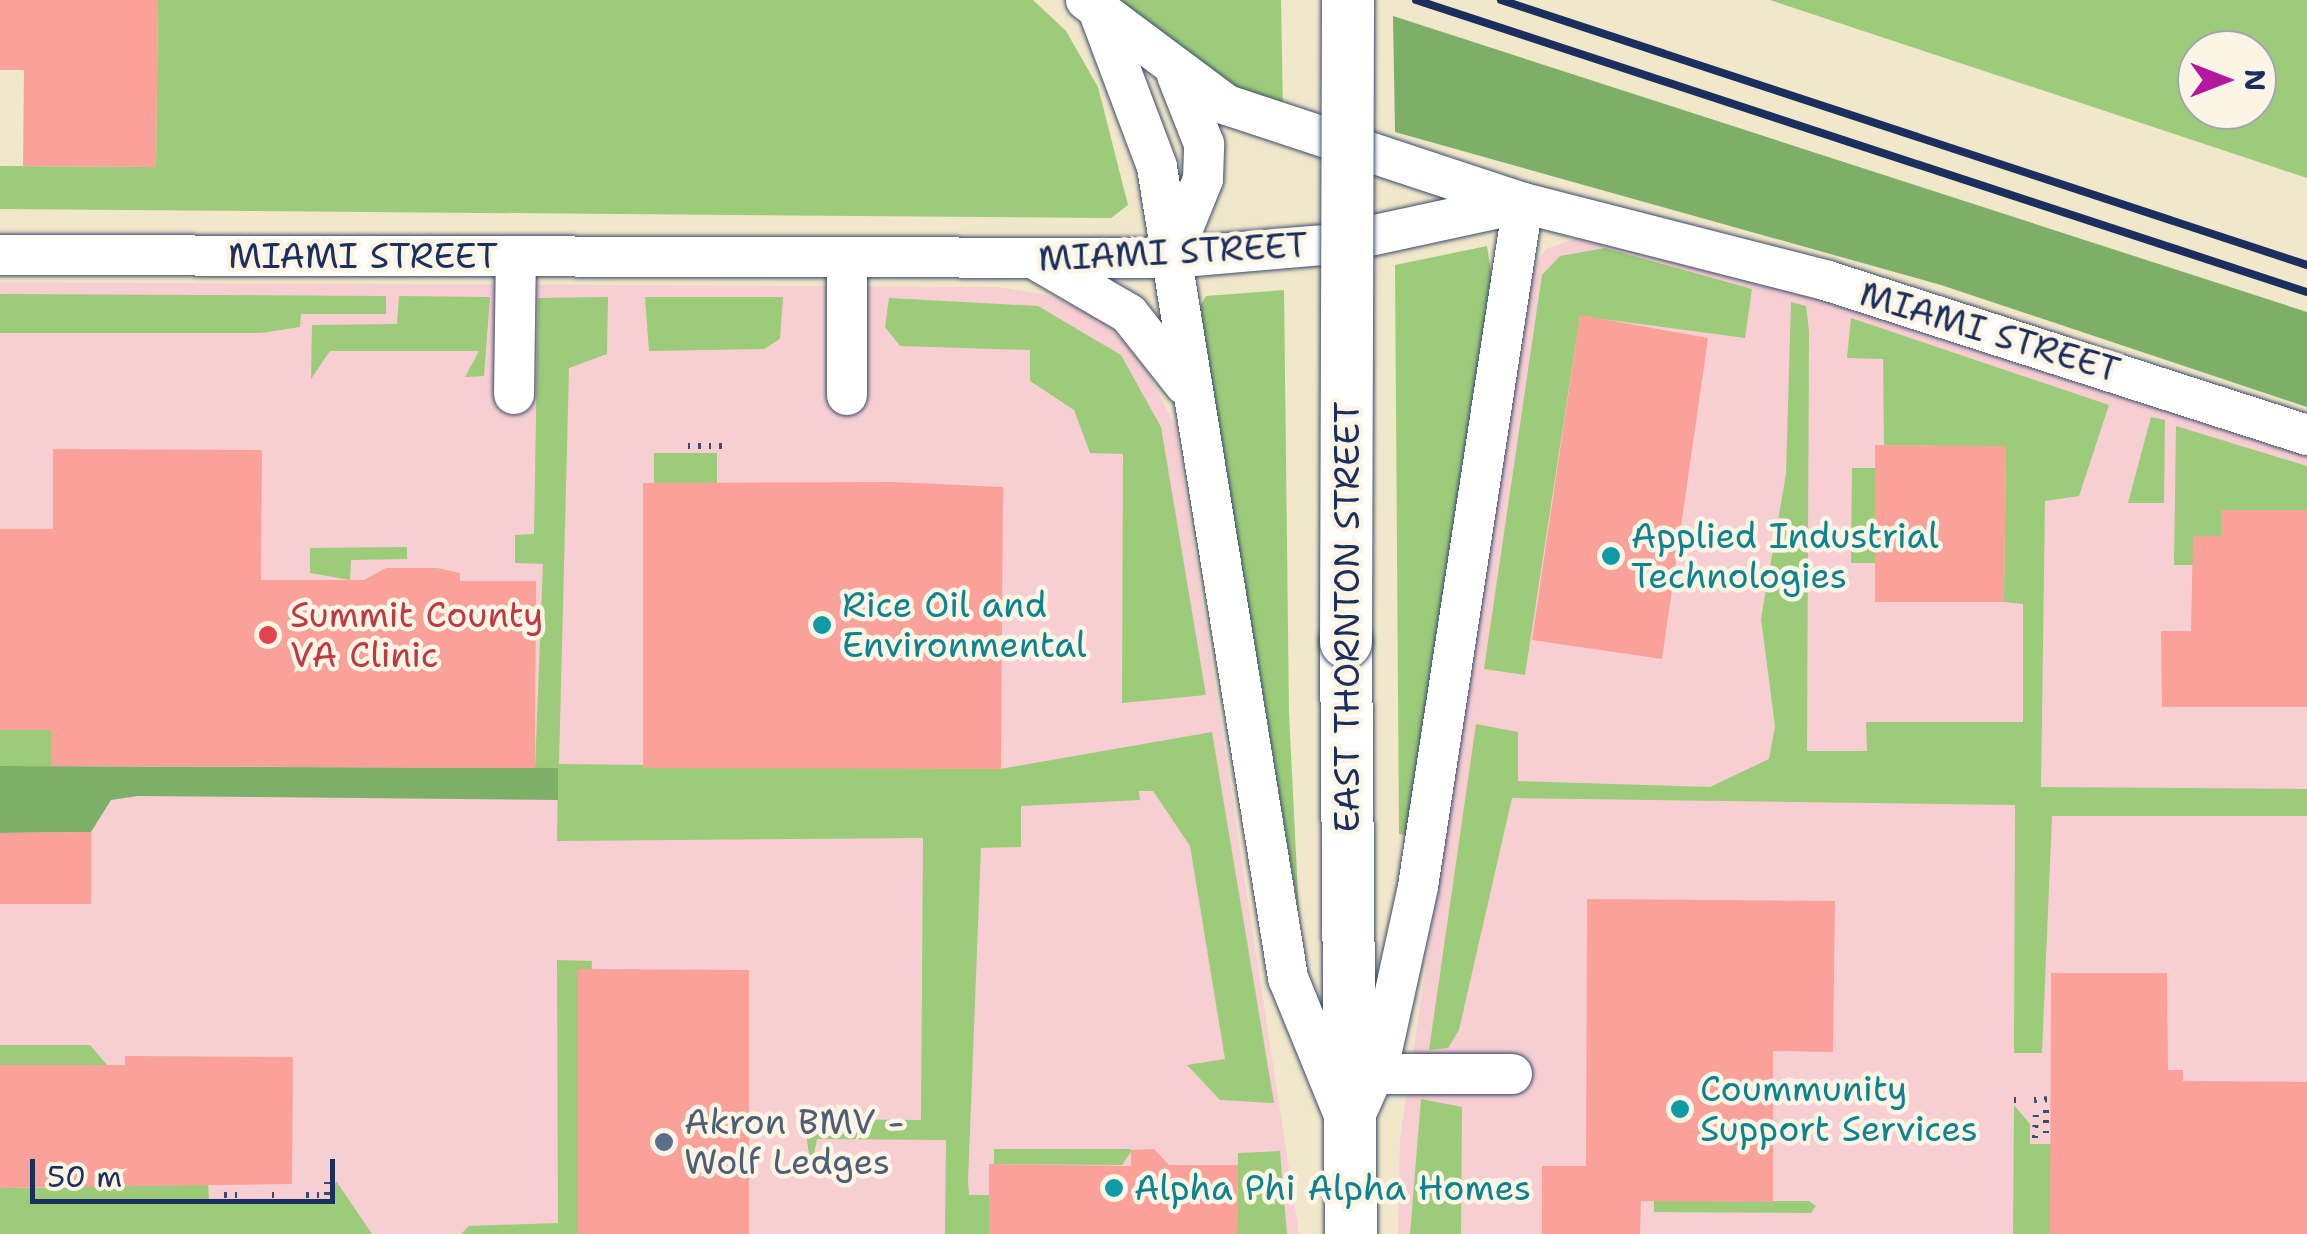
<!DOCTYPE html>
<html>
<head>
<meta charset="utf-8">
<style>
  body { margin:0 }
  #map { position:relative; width:2307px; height:1234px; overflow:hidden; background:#f1e7ca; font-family:"Shantell Sans",sans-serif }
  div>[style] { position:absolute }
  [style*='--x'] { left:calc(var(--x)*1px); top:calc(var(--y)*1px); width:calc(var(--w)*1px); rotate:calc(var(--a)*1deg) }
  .built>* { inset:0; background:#f7cfd3 }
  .green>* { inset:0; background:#9ccb79 }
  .forest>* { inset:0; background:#7daf69 }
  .building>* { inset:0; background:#faa199 }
  .path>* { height:6px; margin-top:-3px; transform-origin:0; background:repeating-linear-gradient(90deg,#3b4b6e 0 2.5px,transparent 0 10.5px) }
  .roads { filter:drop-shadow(0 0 2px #3b4b6e) drop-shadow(0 0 2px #3b4b6e) }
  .minor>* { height:40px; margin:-20px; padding:0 20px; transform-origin:20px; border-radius:20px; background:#fff }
  .major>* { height:52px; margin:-26px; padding:0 26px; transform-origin:26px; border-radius:26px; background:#fff }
  .rail>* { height:8px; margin:-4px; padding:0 4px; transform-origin:4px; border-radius:4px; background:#1b2f5e }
  .bridges { filter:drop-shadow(0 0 2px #3b4b6e) drop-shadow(0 0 2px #3b4b6e) }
  .major-bridge>* { height:52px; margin:-26px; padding:0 26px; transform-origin:26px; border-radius:26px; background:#fff }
  .dots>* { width:28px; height:28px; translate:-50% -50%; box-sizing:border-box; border:5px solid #fcf5e5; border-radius:50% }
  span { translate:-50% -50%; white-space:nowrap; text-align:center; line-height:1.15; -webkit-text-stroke:9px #fcf5e5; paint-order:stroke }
  .street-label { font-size:35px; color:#1b2f5e }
  .culture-label { font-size:35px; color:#0d838f }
  .left { translate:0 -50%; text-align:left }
  .health-label { font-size:35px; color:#be3a42 }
  .service-label { font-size:35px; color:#4e5e75 }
  .north { position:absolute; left:2177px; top:30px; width:100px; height:100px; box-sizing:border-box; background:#fcf5e5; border:2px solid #a2a6af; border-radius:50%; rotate:90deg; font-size:28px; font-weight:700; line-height:40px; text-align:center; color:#1b2f5e }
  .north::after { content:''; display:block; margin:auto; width:35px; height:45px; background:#b5179e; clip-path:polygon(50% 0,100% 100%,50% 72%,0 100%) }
  .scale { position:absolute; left:30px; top:1159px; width:305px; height:45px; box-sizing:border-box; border:5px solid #1b2f5e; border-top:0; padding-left:12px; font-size:30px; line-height:35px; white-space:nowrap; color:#1b2f5e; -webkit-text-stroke:8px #fcf5e5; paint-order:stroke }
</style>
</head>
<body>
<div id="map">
  <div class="built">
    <div style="clip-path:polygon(1586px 235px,1629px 237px,2307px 454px,2307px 1234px,1398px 1234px,1400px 1138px,1531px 272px,1546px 249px)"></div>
    <div style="clip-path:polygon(0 282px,998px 287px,1048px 295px,1097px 317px,1140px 357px,1175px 425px,1299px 1234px,0 1234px)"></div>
  </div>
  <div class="green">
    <div style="clip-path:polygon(158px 0,1033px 0,1066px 31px,1098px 87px,1128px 205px,1111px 218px,0 209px,0 166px,156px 167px)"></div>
    <div style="clip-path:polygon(1121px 0,1281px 0,1283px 113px,1197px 70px)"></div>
    <div style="clip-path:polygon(evenodd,1770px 0,2307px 0,2307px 178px,1770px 0,2257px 50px,2257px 110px,2197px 110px,2197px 50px,2257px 50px)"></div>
    <div style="clip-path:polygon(1487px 246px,1492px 278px,1410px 835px,1399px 834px,1395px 265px)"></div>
    <div style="clip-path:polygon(1605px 248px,1752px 289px,1745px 338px,1580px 316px,1525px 675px,1484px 669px,1542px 275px,1560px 256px)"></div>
    <div style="clip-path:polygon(1284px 290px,1289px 714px,1299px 914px,1199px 308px,1206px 296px)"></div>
    <div style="clip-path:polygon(0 294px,386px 296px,386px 314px,301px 314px,300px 327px,261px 333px,0 333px)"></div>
    <div style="clip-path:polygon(399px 296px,490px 297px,484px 376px,465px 377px,479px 351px,330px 351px,311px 379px,312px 325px,397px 324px)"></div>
    <div style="clip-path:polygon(608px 297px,607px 354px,569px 368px,559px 764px,1000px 769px,1212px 732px,1274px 1103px,1220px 1100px,1187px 1065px,1225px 1059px,1190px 846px,1153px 791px,1139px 791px,1140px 800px,1021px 806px,1021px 847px,981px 848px,968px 1181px,969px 1195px,989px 1195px,989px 1234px,945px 1234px,946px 1140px,817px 1139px,811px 1169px,804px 1119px,921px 1120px,923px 838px,557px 841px,558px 769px,535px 768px,543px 564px,515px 563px,515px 535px,534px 534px,538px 298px)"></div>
    <div style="clip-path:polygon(645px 297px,783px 297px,780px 339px,764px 349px,649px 351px)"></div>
    <div style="clip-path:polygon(889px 298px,1038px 306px,1121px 355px,1161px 427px,1206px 695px,1122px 703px,1123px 454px,1090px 453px,1074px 410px,1030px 381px,1030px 350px,900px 346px,885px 327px)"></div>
    <div style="clip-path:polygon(1791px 302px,1806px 306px,1809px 331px,1807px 751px,1867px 751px,1866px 722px,2023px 722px,2023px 604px,2004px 602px,2006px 447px,1884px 445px,1883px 359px,1847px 358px,1851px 318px,2109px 405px,2079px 496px,2045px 501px,2041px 787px,2307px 789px,2307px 816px,2052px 816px,2042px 1053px,2014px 1053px,2015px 805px,1512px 798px,1459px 1030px,1448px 1048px,1429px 1050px,1476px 724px,1518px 732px,1518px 781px,1710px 787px,1769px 759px,1775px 726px,1761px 619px,1786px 474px)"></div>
    <div style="clip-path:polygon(2151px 417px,2165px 420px,2164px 503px,2128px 503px)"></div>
    <div style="clip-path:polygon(2176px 426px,2307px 466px,2307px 510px,2221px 510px,2221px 536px,2193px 537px,2193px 565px,2174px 565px)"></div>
    <div style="clip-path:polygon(654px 453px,717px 453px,717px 483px,654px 483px)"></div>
    <div style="clip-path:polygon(1852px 468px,1875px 468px,1875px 563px,1851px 563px)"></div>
    <div style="clip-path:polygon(407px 547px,407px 559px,351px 560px,350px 580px,310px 573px,310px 548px)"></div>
    <div style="clip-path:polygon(0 730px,51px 730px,51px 766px,0 766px)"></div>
    <div style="clip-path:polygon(557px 960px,592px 961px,578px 1234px,461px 1234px,469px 1226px,558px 1223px)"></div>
    <div style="clip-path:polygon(0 1045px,90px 1045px,208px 1183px,209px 1202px,330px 1200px,336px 1181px,372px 1234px,0 1234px,0 1188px,71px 1188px,72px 1066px,0 1065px)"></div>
    <div style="clip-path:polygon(1421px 1099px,1462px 1107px,1461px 1234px,1410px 1234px)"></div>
    <div style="clip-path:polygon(2014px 1105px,2030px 1124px,2030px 1144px,2051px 1144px,2050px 1234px,2013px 1234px)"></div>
    <div style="clip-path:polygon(994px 1149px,1131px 1149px,1131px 1152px,1122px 1165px,994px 1164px)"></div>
    <div style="clip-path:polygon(1280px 1151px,1287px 1234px,1237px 1234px,1238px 1153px)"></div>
    <div style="clip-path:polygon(1654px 1201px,1809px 1201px,1816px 1206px,1811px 1213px,1654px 1212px)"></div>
  </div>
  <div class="forest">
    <div style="clip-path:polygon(1393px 16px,2307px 312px,2307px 407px,1941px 285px,1395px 132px)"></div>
    <div style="clip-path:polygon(0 766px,558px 768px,558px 800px,138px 796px,111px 800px,91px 832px,0 833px)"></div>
  </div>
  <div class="building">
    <div style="clip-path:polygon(0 0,158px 0,156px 167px,23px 166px,24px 70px,0 70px)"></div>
    <div style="clip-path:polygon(1580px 315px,1708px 338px,1662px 659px,1532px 640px)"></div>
    <div style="clip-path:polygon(1875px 445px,2006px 446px,2004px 602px,1875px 602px)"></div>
    <div style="clip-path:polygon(53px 449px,262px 450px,261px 580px,364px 580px,386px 568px,437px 568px,460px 573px,460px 581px,536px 581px,535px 768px,51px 766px,51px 730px,0 730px,0 529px,53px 529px)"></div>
    <div style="clip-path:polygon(893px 482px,1003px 487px,1001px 769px,643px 768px,643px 483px)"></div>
    <div style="clip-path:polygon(2221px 510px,2307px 510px,2307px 707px,2162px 707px,2161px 631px,2191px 631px,2193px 536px,2221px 536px)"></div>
    <div style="clip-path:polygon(91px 832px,91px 904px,0 904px,0 833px)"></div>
    <div style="clip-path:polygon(1587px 899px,1835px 901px,1833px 1052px,1773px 1051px,1773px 1202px,1641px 1201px,1640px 1234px,1542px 1234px,1542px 1166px,1586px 1166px)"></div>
    <div style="clip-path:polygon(578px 969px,749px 970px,749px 1234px,578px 1234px)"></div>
    <div style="clip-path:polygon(2051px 973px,2167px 973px,2168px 1070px,2183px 1070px,2183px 1081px,2307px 1082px,2307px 1234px,2050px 1234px)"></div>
    <div style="clip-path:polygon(125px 1056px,293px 1057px,292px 1184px,0 1188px,0 1065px,125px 1065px)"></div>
    <div style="clip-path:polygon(1154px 1149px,1169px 1165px,1238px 1165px,1237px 1234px,989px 1234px,989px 1164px,1131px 1166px,1131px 1150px)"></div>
  </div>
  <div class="path">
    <div style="--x:688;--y:446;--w:34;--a:0"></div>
    <div style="--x:2014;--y:1100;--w:9;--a:0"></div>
    <div style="--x:2034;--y:1100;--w:17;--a:-3"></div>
    <div style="--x:2046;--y:1110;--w:28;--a:90"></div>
    <div style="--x:2035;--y:1138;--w:23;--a:-88"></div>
    <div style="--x:224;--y:1195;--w:14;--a:0"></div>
    <div style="--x:272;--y:1195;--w:10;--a:0"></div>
    <div style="--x:306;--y:1195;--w:21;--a:0"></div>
    <div style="--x:327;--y:1195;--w:14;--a:-90"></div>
  </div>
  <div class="roads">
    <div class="minor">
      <div style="--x:1086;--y:0;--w:176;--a:36.7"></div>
      <div style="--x:1227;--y:105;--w:312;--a:18.3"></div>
      <div style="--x:1523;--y:203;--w:692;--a:98.73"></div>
      <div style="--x:1418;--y:887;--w:177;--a:102.4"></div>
      <div style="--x:1380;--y:1060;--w:66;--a:114.2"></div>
      <div style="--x:1100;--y:15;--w:162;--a:69.4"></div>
      <div style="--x:1157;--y:167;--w:822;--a:80.82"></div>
      <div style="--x:1288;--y:978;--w:148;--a:67.8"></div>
      <div style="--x:0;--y:255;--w:1171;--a:0.15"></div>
      <div style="--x:1171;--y:258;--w:163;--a:-4.9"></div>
      <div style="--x:1333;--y:244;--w:194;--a:-12.2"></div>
      <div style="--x:1523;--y:203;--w:315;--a:14.3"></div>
      <div style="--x:1828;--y:281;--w:503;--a:17.82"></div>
      <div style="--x:847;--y:258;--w:137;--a:90"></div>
      <div style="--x:1171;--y:258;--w:85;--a:-67.9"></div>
      <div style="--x:1203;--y:179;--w:35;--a:-88"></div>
      <div style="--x:1204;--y:144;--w:74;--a:-111.4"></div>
      <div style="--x:1038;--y:261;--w:105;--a:30.2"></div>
      <div style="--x:1129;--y:314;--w:90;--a:51.7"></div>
      <div style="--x:514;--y:394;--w:137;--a:-89.2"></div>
      <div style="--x:1374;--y:1074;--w:138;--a:0"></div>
    </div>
    <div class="major">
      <div style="--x:1346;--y:642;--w:592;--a:89.52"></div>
    </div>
  </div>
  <div class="rail">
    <div style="--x:1416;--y:0;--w:938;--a:18.15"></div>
    <div style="--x:1501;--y:0;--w:848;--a:18.2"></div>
  </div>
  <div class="bridges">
    <div class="major-bridge">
      <div style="--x:1346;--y:642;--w:642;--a:-89.82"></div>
    </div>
  </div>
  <div class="dots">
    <div style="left:1611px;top:556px;background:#0f9aa8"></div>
    <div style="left:822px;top:625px;background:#0f9aa8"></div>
    <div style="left:268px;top:635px;background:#e0444e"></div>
    <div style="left:1680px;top:1109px;background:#0f9aa8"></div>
    <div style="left:664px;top:1142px;background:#5c6f8a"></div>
    <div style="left:1114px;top:1188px;background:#0f9aa8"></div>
  </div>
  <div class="street-label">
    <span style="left:1173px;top:252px;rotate:-3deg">MIAMI STREET</span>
    <span style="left:363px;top:256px">MIAMI STREET</span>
    <span style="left:1990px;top:332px;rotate:17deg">MIAMI STREET</span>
    <span style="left:1347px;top:617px;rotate:-90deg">EAST THORNTON STREET</span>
  </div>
  <div class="culture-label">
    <span class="left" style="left:1631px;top:556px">Applied Industrial<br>Technologies</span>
    <span class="left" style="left:842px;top:625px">Rice Oil and<br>Environmental</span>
    <span class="left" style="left:1700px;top:1109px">Coummunity<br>Support Services</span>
    <span class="left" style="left:1134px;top:1188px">Alpha Phi Alpha Homes</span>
  </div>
  <div class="health-label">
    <span class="left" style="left:290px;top:635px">Summit County<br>VA Clinic</span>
  </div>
  <div class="service-label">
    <span class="left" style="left:684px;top:1142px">Akron BMV -<br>Wolf Ledges</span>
  </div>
  <div class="north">N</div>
  <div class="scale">50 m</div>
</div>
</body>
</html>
